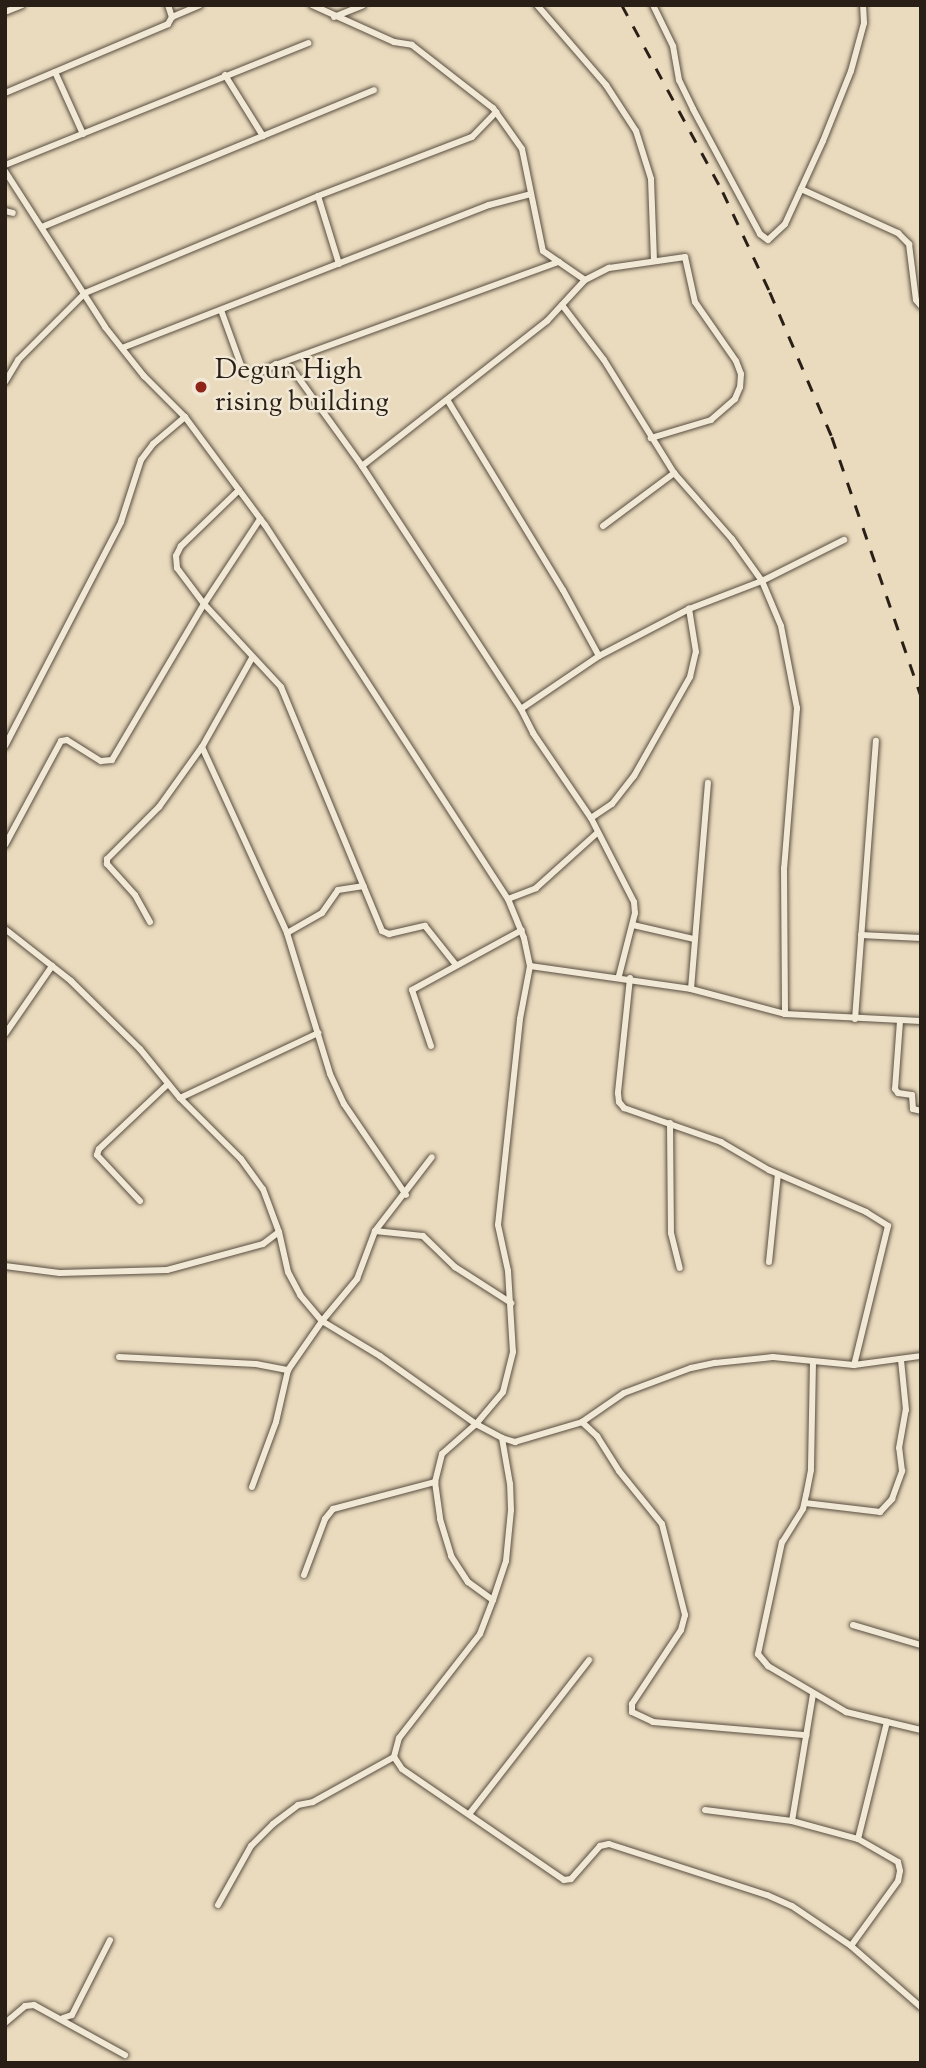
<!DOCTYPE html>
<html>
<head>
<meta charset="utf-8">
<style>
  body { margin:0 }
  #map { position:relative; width:926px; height:2068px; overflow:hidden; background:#eadbbe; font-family:"Sorts Mill Goudy",serif }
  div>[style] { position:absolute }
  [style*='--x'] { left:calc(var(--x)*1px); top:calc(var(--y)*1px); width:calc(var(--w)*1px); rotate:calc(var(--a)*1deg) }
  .roads { filter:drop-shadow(0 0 2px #594e40) drop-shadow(0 0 2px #594e40) }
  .minor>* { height:6px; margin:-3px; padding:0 3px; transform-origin:3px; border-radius:3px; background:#f1e8d5 }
  .rail>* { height:2.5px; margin-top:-1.25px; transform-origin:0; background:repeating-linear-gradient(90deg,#291f16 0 12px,transparent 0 24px) }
  .dots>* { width:19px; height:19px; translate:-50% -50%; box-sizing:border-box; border:4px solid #f1e8d5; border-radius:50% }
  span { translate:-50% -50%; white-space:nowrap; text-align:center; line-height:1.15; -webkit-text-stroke:5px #f1e8d5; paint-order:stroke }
  .poi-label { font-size:28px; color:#291f16 }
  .left { translate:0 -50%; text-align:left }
  .frame { position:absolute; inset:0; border:7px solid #291f16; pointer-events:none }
</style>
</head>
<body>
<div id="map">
  <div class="roads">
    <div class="minor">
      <div style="--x:168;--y:5;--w:13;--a:72"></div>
      <div style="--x:312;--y:5;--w:90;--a:24.3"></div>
      <div style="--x:394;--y:42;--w:18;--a:9"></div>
      <div style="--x:412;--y:45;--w:103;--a:37.9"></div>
      <div style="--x:493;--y:108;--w:50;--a:54.7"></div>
      <div style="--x:522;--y:149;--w:104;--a:78.4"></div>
      <div style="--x:543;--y:251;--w:51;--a:34.6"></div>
      <div style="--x:537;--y:5;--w:106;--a:49.2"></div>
      <div style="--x:606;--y:85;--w:55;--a:56.9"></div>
      <div style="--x:636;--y:131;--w:50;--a:72.6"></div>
      <div style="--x:651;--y:179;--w:82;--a:87.9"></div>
      <div style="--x:653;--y:5;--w:46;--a:64"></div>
      <div style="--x:673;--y:46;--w:35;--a:80"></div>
      <div style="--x:679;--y:80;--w:32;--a:64"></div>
      <div style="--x:693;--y:109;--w:142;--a:61.8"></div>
      <div style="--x:760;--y:234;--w:10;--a:37"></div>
      <div style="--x:768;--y:240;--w:23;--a:-43"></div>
      <div style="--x:785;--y:224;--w:91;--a:-65.4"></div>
      <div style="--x:823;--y:141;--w:75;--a:-68.2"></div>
      <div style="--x:851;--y:71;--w:50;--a:-74.8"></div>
      <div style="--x:864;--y:23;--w:18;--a:-93"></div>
      <div style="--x:5;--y:12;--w:18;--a:-22"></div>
      <div style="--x:334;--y:17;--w:31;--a:-22"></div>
      <div style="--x:55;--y:72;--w:68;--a:65.7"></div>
      <div style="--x:225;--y:75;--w:72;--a:58.1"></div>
      <div style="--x:5;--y:93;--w:177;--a:-22.9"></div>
      <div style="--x:168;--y:24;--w:8;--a:-60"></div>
      <div style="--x:172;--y:17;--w:30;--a:-23"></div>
      <div style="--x:5;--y:165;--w:327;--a:-21.9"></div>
      <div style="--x:5;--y:171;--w:185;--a:57.3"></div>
      <div style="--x:105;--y:327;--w:63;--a:51.5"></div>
      <div style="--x:144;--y:376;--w:58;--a:45"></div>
      <div style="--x:185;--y:417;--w:134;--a:53.5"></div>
      <div style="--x:265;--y:525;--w:446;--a:57"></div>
      <div style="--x:508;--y:899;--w:42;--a:67.7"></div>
      <div style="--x:524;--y:938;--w:29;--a:78"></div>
      <div style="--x:530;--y:966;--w:54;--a:100.7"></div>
      <div style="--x:520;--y:1019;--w:207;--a:96.1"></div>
      <div style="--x:498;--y:1225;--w:47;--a:77.7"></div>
      <div style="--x:508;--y:1271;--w:81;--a:86.5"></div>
      <div style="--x:513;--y:1352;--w:41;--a:104"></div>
      <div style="--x:503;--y:1392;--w:42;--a:130.2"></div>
      <div style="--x:476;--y:1424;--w:45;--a:138.6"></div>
      <div style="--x:442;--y:1454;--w:29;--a:104"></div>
      <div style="--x:435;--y:1482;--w:37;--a:82"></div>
      <div style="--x:440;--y:1519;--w:39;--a:73"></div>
      <div style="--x:451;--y:1556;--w:31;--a:57"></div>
      <div style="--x:468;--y:1582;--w:31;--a:36"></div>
      <div style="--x:493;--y:1600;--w:36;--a:111"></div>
      <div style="--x:480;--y:1634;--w:132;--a:127.9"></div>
      <div style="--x:399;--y:1738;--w:20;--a:105"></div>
      <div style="--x:394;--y:1757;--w:14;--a:56"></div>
      <div style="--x:402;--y:1769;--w:196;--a:34.4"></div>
      <div style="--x:564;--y:1880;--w:7;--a:-8"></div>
      <div style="--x:571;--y:1879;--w:44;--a:-48.7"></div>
      <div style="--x:600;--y:1846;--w:9;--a:-13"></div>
      <div style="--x:609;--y:1844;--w:166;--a:17.9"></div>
      <div style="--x:767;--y:1895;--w:27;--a:24"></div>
      <div style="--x:792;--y:1906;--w:71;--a:34.1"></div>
      <div style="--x:851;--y:1946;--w:93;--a:41.1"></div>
      <div style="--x:801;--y:189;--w:107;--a:24.4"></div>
      <div style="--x:898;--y:233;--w:16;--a:45"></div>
      <div style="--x:909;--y:244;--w:56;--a:82.9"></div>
      <div style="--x:916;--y:300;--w:8;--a:50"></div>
      <div style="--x:318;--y:196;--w:71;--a:72.8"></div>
      <div style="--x:5;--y:211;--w:8;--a:14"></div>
      <div style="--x:42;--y:227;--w:359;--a:-22.4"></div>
      <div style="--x:562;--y:305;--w:69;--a:52.6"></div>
      <div style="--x:604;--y:360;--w:133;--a:58.2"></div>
      <div style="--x:674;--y:473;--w:88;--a:48.7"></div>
      <div style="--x:732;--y:539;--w:52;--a:54.5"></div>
      <div style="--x:762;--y:581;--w:49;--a:67.1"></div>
      <div style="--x:781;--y:626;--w:84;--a:79"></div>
      <div style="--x:797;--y:708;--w:161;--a:94.6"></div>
      <div style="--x:784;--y:868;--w:146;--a:89.6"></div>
      <div style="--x:221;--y:310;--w:62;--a:70.1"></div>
      <div style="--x:242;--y:368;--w:9;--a:41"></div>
      <div style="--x:249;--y:374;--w:9;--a:0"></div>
      <div style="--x:258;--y:374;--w:21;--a:-29"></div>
      <div style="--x:276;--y:364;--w:11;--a:10"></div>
      <div style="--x:287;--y:366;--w:11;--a:41"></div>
      <div style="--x:295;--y:373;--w:115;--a:54.2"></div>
      <div style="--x:362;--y:466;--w:290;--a:56.8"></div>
      <div style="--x:521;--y:709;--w:27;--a:63"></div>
      <div style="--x:533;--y:733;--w:103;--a:55.7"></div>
      <div style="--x:591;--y:818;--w:94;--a:62.9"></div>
      <div style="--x:634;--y:902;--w:11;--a:85"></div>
      <div style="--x:635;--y:913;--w:65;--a:104.3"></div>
      <div style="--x:122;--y:348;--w:394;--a:-21.3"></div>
      <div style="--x:489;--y:205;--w:43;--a:-14.7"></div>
      <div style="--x:278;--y:364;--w:299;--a:-20"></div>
      <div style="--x:5;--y:382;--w:26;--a:-59"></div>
      <div style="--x:18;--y:360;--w:95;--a:-45"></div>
      <div style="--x:85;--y:293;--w:252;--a:-22.6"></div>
      <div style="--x:318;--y:196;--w:165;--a:-21"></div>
      <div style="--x:472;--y:137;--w:35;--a:-46"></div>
      <div style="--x:448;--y:401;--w:221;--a:58.7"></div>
      <div style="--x:563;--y:590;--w:75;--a:61.4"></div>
      <div style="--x:599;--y:656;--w:94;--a:145.8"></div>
      <div style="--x:362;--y:466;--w:235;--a:-38.1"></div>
      <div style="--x:547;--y:321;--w:56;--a:-47.2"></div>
      <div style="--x:585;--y:280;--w:27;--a:-27"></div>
      <div style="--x:609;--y:268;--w:77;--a:-8.2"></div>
      <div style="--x:685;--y:257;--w:46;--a:77.5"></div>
      <div style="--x:695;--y:302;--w:72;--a:55.2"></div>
      <div style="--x:736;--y:361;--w:14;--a:69"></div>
      <div style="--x:741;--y:374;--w:13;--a:94"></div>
      <div style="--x:740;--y:387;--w:13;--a:113"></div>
      <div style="--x:735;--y:399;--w:32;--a:139"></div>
      <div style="--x:711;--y:420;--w:63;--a:163.3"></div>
      <div style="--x:239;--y:490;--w:81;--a:136"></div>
      <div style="--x:181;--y:546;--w:11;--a:117"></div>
      <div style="--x:176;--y:556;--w:12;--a:85"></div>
      <div style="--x:177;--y:568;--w:45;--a:53.1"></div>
      <div style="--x:204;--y:604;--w:113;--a:47.1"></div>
      <div style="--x:281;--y:687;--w:264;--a:67.5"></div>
      <div style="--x:382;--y:931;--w:8;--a:23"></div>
      <div style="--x:389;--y:934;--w:37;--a:-13"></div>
      <div style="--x:425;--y:926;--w:50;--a:51.5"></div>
      <div style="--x:603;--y:526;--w:89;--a:-36.7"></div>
      <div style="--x:599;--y:656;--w:102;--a:-27.6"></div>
      <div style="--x:689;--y:609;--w:78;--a:-21"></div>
      <div style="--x:762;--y:581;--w:92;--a:-26.6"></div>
      <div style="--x:5;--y:746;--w:252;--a:-62.6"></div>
      <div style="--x:121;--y:522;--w:65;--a:-72.1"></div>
      <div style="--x:141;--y:460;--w:20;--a:-53"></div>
      <div style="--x:153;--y:444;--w:42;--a:-40.2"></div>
      <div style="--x:202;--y:747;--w:205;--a:65.4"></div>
      <div style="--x:287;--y:933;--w:147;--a:73"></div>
      <div style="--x:330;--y:1074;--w:33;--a:65"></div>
      <div style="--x:344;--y:1104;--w:110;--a:55.7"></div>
      <div style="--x:591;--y:818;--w:25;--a:-34"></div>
      <div style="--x:612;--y:804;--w:36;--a:-52"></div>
      <div style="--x:634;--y:776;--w:114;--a:-60.5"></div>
      <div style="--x:690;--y:677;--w:26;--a:-77"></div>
      <div style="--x:696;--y:652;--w:44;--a:-99.2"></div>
      <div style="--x:5;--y:845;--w:118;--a:-61.7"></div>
      <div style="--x:61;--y:741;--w:6;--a:-9"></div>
      <div style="--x:67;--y:740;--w:40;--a:32"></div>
      <div style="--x:101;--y:761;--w:11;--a:-5"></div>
      <div style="--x:112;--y:760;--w:181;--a:-59.5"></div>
      <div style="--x:204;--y:604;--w:102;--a:-56.6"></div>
      <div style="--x:508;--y:899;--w:30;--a:-21"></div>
      <div style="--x:536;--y:888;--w:82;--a:-42"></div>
      <div style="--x:150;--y:922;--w:31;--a:-119"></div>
      <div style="--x:135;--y:895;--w:42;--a:-132.1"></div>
      <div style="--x:107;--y:864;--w:5;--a:-90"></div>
      <div style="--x:107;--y:859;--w:74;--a:-45"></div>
      <div style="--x:159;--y:807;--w:74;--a:-54.4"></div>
      <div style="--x:202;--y:747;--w:102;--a:-60.7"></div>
      <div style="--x:633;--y:925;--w:63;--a:12.9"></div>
      <div style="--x:5;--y:929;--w:84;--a:38.2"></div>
      <div style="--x:71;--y:981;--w:97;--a:44.6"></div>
      <div style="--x:140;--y:1049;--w:63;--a:50.8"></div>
      <div style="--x:180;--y:1098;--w:86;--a:45"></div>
      <div style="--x:241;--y:1159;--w:37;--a:54"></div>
      <div style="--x:263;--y:1189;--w:46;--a:69.6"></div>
      <div style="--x:279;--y:1232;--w:41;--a:77.3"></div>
      <div style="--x:288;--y:1272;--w:26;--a:62"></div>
      <div style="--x:300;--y:1295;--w:34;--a:50"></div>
      <div style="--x:322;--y:1321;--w:68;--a:31.1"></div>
      <div style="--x:380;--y:1356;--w:118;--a:35.3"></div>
      <div style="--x:476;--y:1424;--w:30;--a:28"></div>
      <div style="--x:502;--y:1438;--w:14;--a:17"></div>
      <div style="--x:515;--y:1442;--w:70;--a:-16.6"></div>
      <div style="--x:582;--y:1422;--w:51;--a:-34.6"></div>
      <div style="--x:624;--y:1393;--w:72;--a:-20.5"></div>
      <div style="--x:691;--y:1368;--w:25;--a:-12"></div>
      <div style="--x:715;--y:1363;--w:58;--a:-5.9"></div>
      <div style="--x:773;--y:1357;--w:81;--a:5.6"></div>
      <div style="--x:854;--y:1365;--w:68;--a:-7.7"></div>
      <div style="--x:287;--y:933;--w:40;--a:-29.7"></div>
      <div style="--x:322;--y:913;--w:28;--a:-55"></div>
      <div style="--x:338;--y:890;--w:26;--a:-9"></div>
      <div style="--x:861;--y:935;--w:60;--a:2.9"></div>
      <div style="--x:530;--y:966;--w:163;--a:8.1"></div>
      <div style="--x:691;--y:989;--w:97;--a:14.9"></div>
      <div style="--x:785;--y:1014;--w:136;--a:2.9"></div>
      <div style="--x:630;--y:978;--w:116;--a:96"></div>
      <div style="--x:618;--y:1093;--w:9;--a:84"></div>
      <div style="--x:619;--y:1102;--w:8;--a:50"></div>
      <div style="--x:624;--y:1108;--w:103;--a:19.3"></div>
      <div style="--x:721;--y:1142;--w:56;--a:30.3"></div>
      <div style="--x:769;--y:1170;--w:106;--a:23.4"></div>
      <div style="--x:866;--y:1212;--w:26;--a:32"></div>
      <div style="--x:888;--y:1226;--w:143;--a:103.7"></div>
      <div style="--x:691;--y:989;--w:207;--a:-85.3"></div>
      <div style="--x:855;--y:1019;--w:279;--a:-85.7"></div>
      <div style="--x:900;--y:1021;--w:68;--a:94.2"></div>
      <div style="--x:895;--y:1089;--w:5;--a:53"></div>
      <div style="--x:898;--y:1093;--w:14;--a:8"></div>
      <div style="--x:912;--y:1095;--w:14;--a:86"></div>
      <div style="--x:913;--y:1109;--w:8;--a:14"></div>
      <div style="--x:5;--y:1034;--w:83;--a:-55.3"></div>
      <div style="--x:431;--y:1046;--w:59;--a:-108.7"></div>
      <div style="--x:412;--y:990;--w:125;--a:-28.6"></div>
      <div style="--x:180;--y:1098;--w:153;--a:-25.2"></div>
      <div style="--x:670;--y:1123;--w:110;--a:89.5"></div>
      <div style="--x:671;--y:1233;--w:36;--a:76"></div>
      <div style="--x:140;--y:1201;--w:63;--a:-133.1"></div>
      <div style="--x:97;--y:1155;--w:6;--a:-72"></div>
      <div style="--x:99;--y:1149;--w:95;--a:-43.3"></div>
      <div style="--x:375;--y:1231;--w:48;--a:5.9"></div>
      <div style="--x:423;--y:1236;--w:45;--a:44.1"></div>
      <div style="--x:455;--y:1267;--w:67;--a:32.7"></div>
      <div style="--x:769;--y:1262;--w:88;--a:-84.2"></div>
      <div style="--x:5;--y:1266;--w:55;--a:7.3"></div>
      <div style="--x:60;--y:1273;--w:107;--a:-1.6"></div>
      <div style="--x:167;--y:1270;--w:99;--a:-15.2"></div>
      <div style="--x:263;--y:1244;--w:20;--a:-37"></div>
      <div style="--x:119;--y:1357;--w:137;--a:2.9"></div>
      <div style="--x:256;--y:1364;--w:33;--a:11"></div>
      <div style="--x:813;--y:1362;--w:108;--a:91.1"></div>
      <div style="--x:811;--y:1470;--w:25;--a:101"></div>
      <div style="--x:806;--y:1495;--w:14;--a:102"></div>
      <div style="--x:803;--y:1509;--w:39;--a:122"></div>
      <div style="--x:782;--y:1542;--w:115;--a:102.1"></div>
      <div style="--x:758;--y:1654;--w:16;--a:50"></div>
      <div style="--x:768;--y:1666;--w:91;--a:30.5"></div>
      <div style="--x:846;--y:1712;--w:77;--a:13.5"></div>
      <div style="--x:582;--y:1422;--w:21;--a:43"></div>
      <div style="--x:597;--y:1436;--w:41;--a:57.8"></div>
      <div style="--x:619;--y:1471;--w:68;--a:50.9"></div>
      <div style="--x:662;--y:1524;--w:94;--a:75.8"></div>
      <div style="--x:685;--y:1615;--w:16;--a:105"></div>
      <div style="--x:681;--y:1630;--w:89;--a:123.5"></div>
      <div style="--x:632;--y:1704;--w:8;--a:90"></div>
      <div style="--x:632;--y:1712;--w:23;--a:25"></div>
      <div style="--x:653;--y:1722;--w:154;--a:4.9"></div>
      <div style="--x:252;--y:1487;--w:69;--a:-69.7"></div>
      <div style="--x:276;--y:1422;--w:53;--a:-77"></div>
      <div style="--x:288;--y:1370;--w:60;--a:-55.2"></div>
      <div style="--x:322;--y:1321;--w:55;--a:-50.2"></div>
      <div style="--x:357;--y:1279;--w:51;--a:-69.4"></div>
      <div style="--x:375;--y:1231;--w:93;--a:-52.4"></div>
      <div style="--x:805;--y:1503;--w:76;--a:6.8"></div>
      <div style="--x:880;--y:1512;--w:18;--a:-47"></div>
      <div style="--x:892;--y:1499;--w:30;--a:-70"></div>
      <div style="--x:902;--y:1471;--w:23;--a:-97"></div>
      <div style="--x:899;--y:1448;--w:39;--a:-80"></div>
      <div style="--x:906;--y:1410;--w:50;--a:-95.7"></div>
      <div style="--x:304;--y:1575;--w:60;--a:-69.4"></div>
      <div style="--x:325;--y:1519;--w:13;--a:-51"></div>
      <div style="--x:333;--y:1509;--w:106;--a:-14.8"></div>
      <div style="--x:493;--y:1600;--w:41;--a:-71.6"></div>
      <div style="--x:506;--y:1561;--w:51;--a:-84.4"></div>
      <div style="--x:511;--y:1510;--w:26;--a:-92"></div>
      <div style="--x:510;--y:1484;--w:47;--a:-99.9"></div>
      <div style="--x:853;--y:1625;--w:71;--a:16.4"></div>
      <div style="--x:705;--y:1810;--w:88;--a:7.2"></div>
      <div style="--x:792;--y:1821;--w:68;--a:15.3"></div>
      <div style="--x:858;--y:1839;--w:46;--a:29.9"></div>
      <div style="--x:898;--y:1862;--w:9;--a:77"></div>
      <div style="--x:900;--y:1871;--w:10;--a:101"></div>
      <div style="--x:898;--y:1881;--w:80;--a:125.9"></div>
      <div style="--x:470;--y:1813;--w:194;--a:-52.1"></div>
      <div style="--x:792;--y:1821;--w:129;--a:-80.6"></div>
      <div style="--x:858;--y:1839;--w:121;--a:-76.1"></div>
      <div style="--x:218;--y:1905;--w:68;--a:-60.8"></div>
      <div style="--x:251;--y:1846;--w:31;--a:-45"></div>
      <div style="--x:273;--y:1824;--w:31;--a:-37"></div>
      <div style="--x:298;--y:1805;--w:15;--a:-11"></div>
      <div style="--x:313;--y:1802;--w:93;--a:-29.1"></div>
      <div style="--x:63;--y:2018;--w:9;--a:-18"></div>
      <div style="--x:72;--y:2015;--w:84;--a:-63.1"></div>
      <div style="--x:5;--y:2023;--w:26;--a:-40"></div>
      <div style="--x:25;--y:2006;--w:9;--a:-6"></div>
      <div style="--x:34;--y:2005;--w:104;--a:28.8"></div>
    </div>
  </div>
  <div class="rail">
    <div style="--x:622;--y:5;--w:213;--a:61.6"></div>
    <div style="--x:723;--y:192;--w:110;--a:64.8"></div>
    <div style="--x:770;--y:292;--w:158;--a:66.8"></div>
    <div style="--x:832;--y:437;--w:274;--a:71"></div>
  </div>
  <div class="dots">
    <div style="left:201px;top:387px;background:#8f2418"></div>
  </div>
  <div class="poi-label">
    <span class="left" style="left:215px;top:387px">Degun High<br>rising building</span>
  </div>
  <div class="frame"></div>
</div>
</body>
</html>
